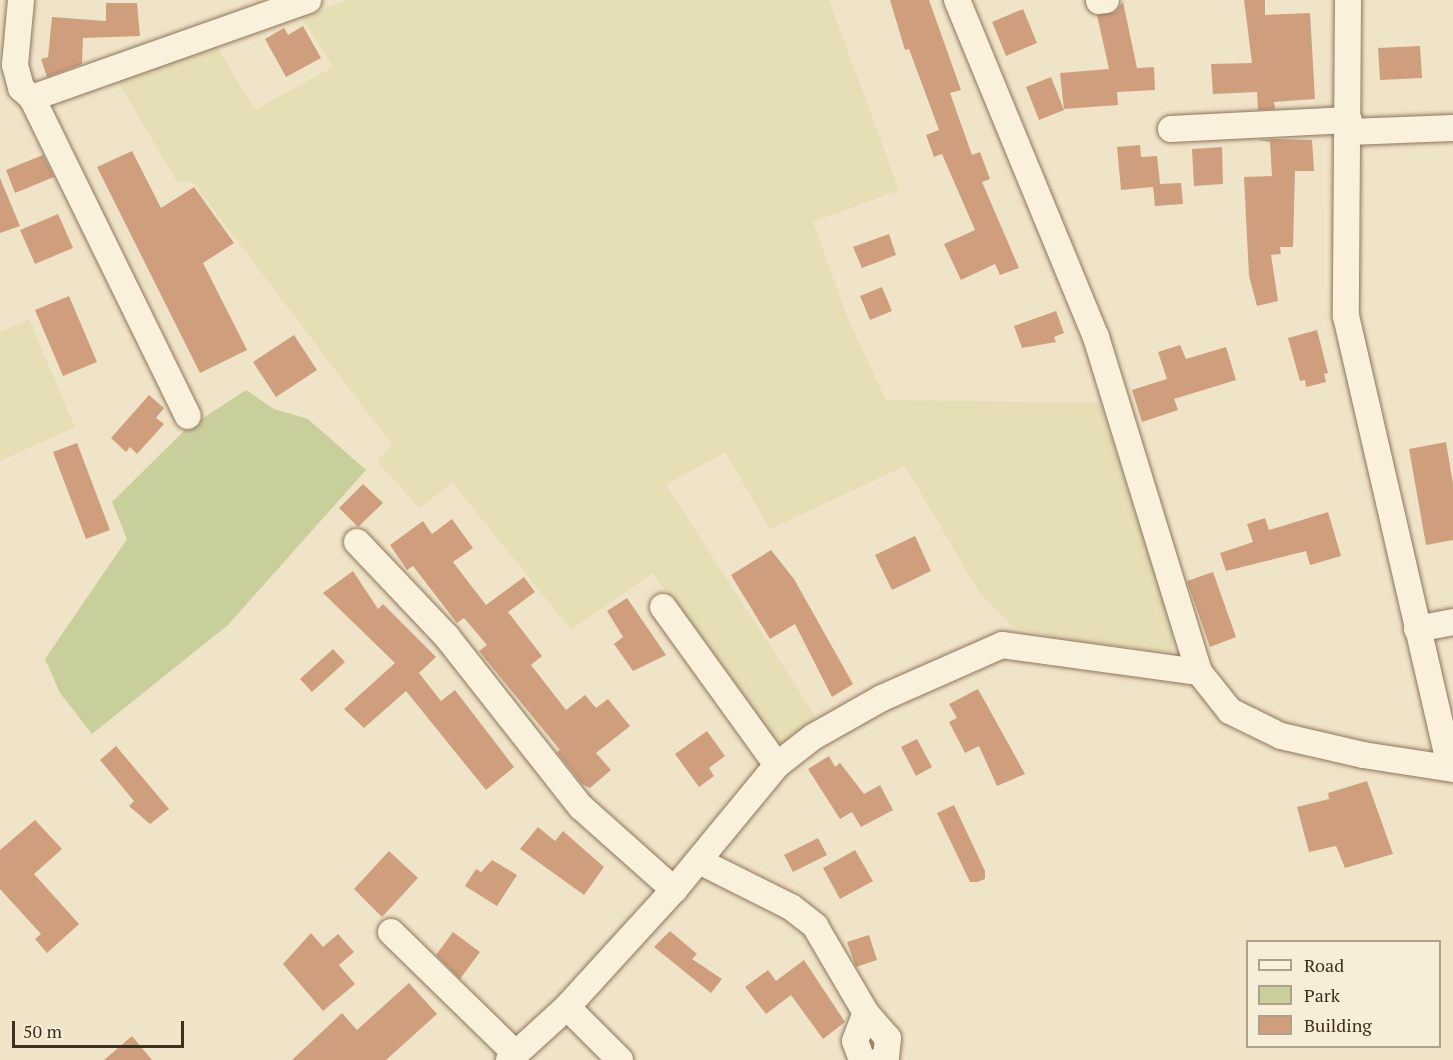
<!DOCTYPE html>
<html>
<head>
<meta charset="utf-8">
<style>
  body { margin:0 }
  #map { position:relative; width:1453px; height:1060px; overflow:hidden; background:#f0e4c8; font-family:"PT Serif",serif }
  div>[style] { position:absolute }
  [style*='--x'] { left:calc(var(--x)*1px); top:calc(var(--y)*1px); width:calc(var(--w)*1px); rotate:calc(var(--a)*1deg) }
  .farmland>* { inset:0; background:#e6deb5 }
  .green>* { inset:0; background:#c9cf9b }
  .building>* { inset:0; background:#cf9f7d }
  .roads { filter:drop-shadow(0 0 2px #8d765c) drop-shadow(0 0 2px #8d765c) }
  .street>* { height:26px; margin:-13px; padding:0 13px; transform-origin:13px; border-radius:13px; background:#faf1dc }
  span { translate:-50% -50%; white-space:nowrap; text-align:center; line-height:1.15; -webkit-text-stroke:4.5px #f7eed8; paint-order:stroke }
  .legend { position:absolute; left:1246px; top:940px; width:195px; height:108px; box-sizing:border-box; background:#f7eed8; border:2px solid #ada18e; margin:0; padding:8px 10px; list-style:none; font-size:18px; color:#3d2e20 }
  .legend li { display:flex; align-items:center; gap:12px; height:30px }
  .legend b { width:30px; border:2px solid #ada18e }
  .scale { position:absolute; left:12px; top:1021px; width:172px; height:27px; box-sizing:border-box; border:3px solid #3d2e20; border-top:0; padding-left:8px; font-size:18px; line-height:21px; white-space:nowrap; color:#3d2e20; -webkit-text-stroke:4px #f7eed8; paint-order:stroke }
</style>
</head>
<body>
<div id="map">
  <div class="farmland">
    <div style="clip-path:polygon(348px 0,829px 0,899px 190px,813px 222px,848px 319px,886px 400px,1100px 403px,1171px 626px,1173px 652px,1068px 640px,1015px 628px,979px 592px,905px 466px,770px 529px,725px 452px,666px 485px,816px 717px,777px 753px,653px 573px,571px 630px,453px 483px,419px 508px,377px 461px,392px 445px,192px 181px,177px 182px,117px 80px,215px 44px,255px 110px,333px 67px,301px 17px)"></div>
    <div style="clip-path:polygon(29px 319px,75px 427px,0 461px,0 332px)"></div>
  </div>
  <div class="green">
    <div style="clip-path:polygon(246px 390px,274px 409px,308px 419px,366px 470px,228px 625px,92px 734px,60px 693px,45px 659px,127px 539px,112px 502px,185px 430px)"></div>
  </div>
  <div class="building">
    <div style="clip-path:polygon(890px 0,929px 0,961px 90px,950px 93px,972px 155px,980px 152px,990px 179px,982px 182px,1019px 268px,1000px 275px,995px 264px,961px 280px,944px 244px,975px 230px,942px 154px,934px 157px,926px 135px,939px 130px,909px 49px,905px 50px)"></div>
    <div style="clip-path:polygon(1244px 0,1265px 0,1265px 15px,1310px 13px,1315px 99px,1274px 102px,1275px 109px,1258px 110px,1257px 92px,1213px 94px,1211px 64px,1252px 63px)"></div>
    <div style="clip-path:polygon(1123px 2px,1137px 68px,1154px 67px,1155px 90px,1117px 92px,1118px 105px,1064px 109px,1060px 73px,1109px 69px,1097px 15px,1115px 12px)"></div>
    <div style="clip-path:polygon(106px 3px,137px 3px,140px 36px,83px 38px,82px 64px,47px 77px,41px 59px,48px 57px,52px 17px,106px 21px)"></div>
    <div style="clip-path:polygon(1023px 9px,1037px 43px,1006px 56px,992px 22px)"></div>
    <div style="clip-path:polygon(303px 26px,321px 58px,286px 77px,265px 39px,284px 28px,288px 35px)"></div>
    <div style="clip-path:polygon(1420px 46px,1422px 78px,1380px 80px,1378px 48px)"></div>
    <div style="clip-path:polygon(1051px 77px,1064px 110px,1039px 120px,1026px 87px)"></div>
    <div style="clip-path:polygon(1275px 139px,1312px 140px,1314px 171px,1295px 171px,1293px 247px,1280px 247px,1281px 254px,1271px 255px,1278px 301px,1257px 306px,1249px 276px,1244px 177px,1272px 176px,1270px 142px,1259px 140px)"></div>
    <div style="clip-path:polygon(1140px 145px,1141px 157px,1157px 156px,1160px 184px,1181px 183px,1183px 204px,1155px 206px,1153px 187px,1121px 190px,1117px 147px)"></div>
    <div style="clip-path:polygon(1222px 147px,1223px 184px,1194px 186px,1192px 149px)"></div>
    <div style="clip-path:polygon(132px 151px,161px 208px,194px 187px,234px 243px,203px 263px,247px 350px,200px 373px,97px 167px)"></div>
    <div style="clip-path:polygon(43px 155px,54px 177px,15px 193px,6px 170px)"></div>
    <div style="clip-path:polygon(0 178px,20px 226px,0 233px)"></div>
    <div style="clip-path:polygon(58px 214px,73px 248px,35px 264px,20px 230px)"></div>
    <div style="clip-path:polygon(889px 234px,896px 255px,862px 268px,853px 247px)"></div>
    <div style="clip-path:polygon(882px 287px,892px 311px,870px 320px,860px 296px)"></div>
    <div style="clip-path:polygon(69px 296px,97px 362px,63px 376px,35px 310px)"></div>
    <div style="clip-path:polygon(1056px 311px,1064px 333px,1054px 337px,1056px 342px,1022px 348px,1014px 326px)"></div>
    <div style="clip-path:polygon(1317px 330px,1328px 373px,1324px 374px,1326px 382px,1306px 387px,1305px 380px,1300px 381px,1288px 338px)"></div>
    <div style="clip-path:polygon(294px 335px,317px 370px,276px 397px,253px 362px)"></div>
    <div style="clip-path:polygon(1180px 345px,1186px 359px,1226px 347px,1236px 380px,1174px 399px,1178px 410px,1142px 422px,1132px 390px,1167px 379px,1158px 352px)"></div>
    <div style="clip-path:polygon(149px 395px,164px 408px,156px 418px,164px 424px,137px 454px,130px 447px,126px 452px,111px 438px)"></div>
    <div style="clip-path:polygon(1446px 442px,1453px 484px,1453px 540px,1426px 545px,1409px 449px)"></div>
    <div style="clip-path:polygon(77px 443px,110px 530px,86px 539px,53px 452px)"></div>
    <div style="clip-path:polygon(363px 484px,383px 503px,358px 527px,339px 508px)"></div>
    <div style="clip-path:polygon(1328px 512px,1341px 556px,1310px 565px,1306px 551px,1226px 571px,1220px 553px,1253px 542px,1247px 524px,1265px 518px,1269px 530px)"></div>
    <div style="clip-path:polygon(452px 519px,473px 548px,453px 562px,486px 605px,524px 577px,535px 592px,508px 612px,542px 656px,531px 665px,566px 710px,585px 695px,596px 708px,608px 699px,630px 726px,596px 753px,611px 770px,590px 788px,582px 784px,557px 752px,560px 750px,479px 651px,487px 645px,464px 618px,457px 623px,413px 566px,407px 570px,390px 545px,423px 521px,432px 534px)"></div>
    <div style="clip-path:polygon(915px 536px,931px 571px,892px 590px,875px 555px)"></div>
    <div style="clip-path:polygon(771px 550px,794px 579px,853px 684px,832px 697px,795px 624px,770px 639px,731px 575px)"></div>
    <div style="clip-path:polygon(353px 571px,378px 609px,383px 604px,436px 657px,419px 673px,441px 701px,455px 690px,514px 767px,486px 790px,406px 691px,364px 728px,344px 709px,395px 663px,323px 593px)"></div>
    <div style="clip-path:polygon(1213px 572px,1236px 637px,1210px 647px,1187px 581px)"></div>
    <div style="clip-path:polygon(627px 598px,666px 655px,633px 671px,614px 644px,623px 637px,607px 611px)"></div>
    <div style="clip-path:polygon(333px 649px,345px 662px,312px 692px,300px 679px)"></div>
    <div style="clip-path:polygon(978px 689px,1025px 774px,997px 786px,979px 746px,965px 753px,949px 722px,957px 718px,949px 704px)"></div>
    <div style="clip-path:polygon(707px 731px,725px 756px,709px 768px,714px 776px,699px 787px,675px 754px)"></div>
    <div style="clip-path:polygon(917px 739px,932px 767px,916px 776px,901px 747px)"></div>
    <div style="clip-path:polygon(116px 746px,169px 809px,150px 824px,129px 806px,134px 801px,100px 760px)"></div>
    <div style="clip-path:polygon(829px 756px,835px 767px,840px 763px,864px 794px,880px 785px,893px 810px,861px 827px,852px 812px,840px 819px,808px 769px)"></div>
    <div style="clip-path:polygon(1367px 781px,1393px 854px,1345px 868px,1336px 846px,1309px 852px,1297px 807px,1329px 799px,1328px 793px)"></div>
    <div style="clip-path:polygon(954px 805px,985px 871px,985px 879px,977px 882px,970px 882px,937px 813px)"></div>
    <div style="clip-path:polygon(35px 820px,62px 849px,34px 874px,79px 924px,47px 953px,35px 939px,41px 934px,0 889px,0 850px)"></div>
    <div style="clip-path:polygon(538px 827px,555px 841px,563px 831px,604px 867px,584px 895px,520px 849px)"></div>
    <div style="clip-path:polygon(818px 838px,827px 855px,793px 872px,784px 855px)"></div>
    <div style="clip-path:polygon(855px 850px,873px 881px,840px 899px,823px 868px)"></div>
    <div style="clip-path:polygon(389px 851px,418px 878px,382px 917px,354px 889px)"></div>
    <div style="clip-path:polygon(492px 860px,517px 875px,497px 906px,465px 886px,476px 869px,481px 872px)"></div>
    <div style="clip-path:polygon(670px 931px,697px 954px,692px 959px,722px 979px,711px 993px,654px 947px)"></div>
    <div style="clip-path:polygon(453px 932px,480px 952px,460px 979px,436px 955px)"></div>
    <div style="clip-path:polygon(311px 933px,323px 947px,338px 934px,354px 952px,339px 965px,355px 984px,323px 1011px,283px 964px)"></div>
    <div style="clip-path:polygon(869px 935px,877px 960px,856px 967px,847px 942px)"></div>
    <div style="clip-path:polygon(804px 960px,845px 1022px,823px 1039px,791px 995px,766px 1014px,745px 987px,768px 970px,776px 981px)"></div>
    <div style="clip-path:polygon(409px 983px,437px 1014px,386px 1060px,292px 1060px,342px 1013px,357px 1030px)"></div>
    <div style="clip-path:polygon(132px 1036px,152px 1060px,104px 1060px)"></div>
  </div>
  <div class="roads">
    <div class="street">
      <div style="--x:21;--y:0;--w:65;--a:95.3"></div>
      <div style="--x:15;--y:65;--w:24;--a:75"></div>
      <div style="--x:21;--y:88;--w:15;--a:42"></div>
      <div style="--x:32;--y:98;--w:354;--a:63.9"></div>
      <div style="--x:957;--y:0;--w:365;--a:67.6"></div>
      <div style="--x:1096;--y:337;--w:350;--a:72.9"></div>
      <div style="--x:1348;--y:0;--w:316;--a:90.4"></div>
      <div style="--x:1346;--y:316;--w:464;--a:77"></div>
      <div style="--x:1099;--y:1;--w:7;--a:-8"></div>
      <div style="--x:32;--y:98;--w:293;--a:-19.5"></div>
      <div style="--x:1171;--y:129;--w:178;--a:-2.9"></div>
      <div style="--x:1349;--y:132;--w:104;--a:-2.2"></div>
      <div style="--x:357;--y:542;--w:131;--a:46.5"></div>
      <div style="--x:447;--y:637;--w:216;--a:51.8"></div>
      <div style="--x:581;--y:807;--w:125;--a:41.7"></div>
      <div style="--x:663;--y:607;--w:195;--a:54.2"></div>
      <div style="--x:1417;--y:629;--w:37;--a:-11"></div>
      <div style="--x:699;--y:861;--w:103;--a:26.6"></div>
      <div style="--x:791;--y:907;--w:31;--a:38"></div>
      <div style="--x:815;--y:926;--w:101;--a:59.6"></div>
      <div style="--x:391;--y:932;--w:175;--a:44.3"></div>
      <div style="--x:567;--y:1007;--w:75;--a:45"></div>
      <div style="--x:509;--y:1060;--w:79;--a:-42.4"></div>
      <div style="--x:567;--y:1007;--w:159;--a:-47.6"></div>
      <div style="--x:674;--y:890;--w:162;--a:-50.5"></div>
      <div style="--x:777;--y:765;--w:46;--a:-37.9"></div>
      <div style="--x:813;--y:737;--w:79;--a:-29.5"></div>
      <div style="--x:882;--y:698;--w:131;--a:-23.8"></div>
      <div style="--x:1002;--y:645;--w:199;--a:7.8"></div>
      <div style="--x:1199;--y:672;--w:50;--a:51.5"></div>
      <div style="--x:1230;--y:711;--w:57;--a:26.1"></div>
      <div style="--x:1281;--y:736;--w:84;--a:13"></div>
      <div style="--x:1363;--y:755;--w:91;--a:8.8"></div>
      <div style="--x:862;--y:1060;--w:20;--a:-110"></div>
      <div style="--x:855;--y:1041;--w:30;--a:-69"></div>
      <div style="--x:866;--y:1013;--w:33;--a:49"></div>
      <div style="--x:888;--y:1038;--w:18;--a:96"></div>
      <div style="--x:886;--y:1056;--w:7;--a:146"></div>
    </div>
  </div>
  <ul class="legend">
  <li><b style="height:8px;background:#faf1dc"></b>Road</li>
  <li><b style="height:16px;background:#c9cf9b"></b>Park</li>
  <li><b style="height:16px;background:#cf9f7d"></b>Building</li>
  </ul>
  <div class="scale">50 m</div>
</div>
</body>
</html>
